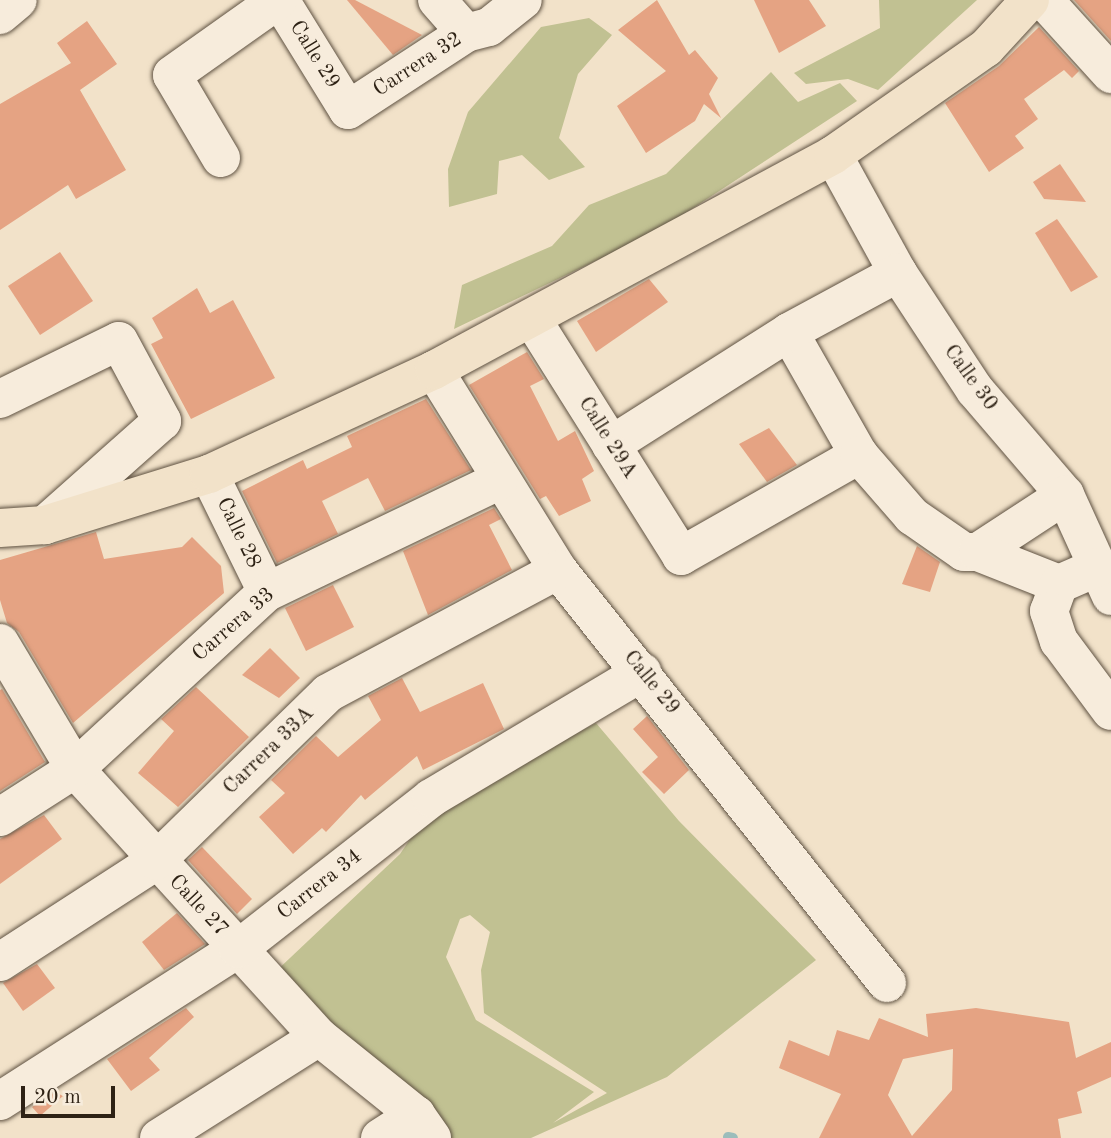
<!DOCTYPE html>
<html>
<head>
<meta charset="utf-8">
<style>
  body { margin:0 }
  #map { position:relative; width:1111px; height:1138px; overflow:hidden; background:#f2e2c9; font-family:"Old Standard TT",serif }
  div>[style] { position:absolute }
  [style*='--x'] { left:calc(var(--x)*1px); top:calc(var(--y)*1px); width:calc(var(--w)*1px); rotate:calc(var(--a)*1deg) }
  .green>* { inset:0; background:#c1c192 }
  .stream>* { height:10px; margin:-5px; padding:0 5px; transform-origin:5px; border-radius:5px; background:#9cbdbb }
  .building>* { inset:0; background:#e5a383 }
  .roads { filter:drop-shadow(0 0 2px #5f5242) drop-shadow(0 0 2px #5f5242) }
  .minor>* { height:38px; margin:-19px; padding:0 19px; transform-origin:19px; border-radius:19px; background:#f7ecdc }
  .major>* { height:38px; margin:-19px; padding:0 19px; transform-origin:19px; border-radius:19px; background:#f2e2c9 }
  span { translate:-50% -50%; white-space:nowrap; text-align:center; line-height:1.15; -webkit-text-stroke:7px #f7ecdc; paint-order:stroke }
  .street-label { font-size:21px; color:#2e2215 }
  .scale { position:absolute; left:21px; top:1086px; width:94px; height:32px; box-sizing:border-box; border:4px solid #2e2215; border-top:0; padding-left:9px; font-size:21px; line-height:24px; white-space:nowrap; color:#2e2215; -webkit-text-stroke:5px #f7ecdc; paint-order:stroke }
</style>
</head>
<body>
<div id="map">
  <div class="green">
    <div style="clip-path:polygon(879px 0,977px 0,878px 90px,848px 79px,806px 84px,794px 73px,880px 28px)"></div>
    <div style="clip-path:polygon(589px 18px,612px 35px,578px 74px,559px 138px,585px 167px,549px 180px,522px 155px,499px 161px,497px 194px,449px 207px,448px 169px,468px 112px,541px 27px)"></div>
    <div style="clip-path:polygon(771px 72px,798px 102px,840px 83px,857px 101px,658px 231px,454px 329px,462px 285px,552px 246px,589px 205px,666px 174px)"></div>
    <div style="clip-path:polygon(evenodd,596px 723px,679px 821px,816px 960px,667px 1077px,531px 1138px,430px 1138px,272px 975px,400px 854px,440px 795px,507px 771px,596px 723px,470px 915px,490px 932px,481px 970px,484px 1013px,607px 1093px,553px 1123px,594px 1092px,476px 1020px,446px 957px,460px 919px,470px 915px)"></div>
  </div>
  <div class="stream">
    <div style="--x:728;--y:1137;--w:5;--a:11"></div>
  </div>
  <div class="building">
    <div style="clip-path:polygon(347px 0,355px 0,422px 35px,393px 55px)"></div>
    <div style="clip-path:polygon(657px 0,689px 55px,695px 50px,718px 78px,709px 94px,721px 118px,704px 104px,695px 121px,646px 153px,617px 106px,666px 71px,618px 30px)"></div>
    <div style="clip-path:polygon(754px 0,809px 0,826px 26px,779px 53px)"></div>
    <div style="clip-path:polygon(1074px 0,1111px 0,1111px 41px)"></div>
    <div style="clip-path:polygon(87px 21px,117px 64px,80px 90px,126px 170px,76px 199px,68px 185px,0 230px,0 104px,71px 63px,57px 43px)"></div>
    <div style="clip-path:polygon(1039px 27px,1079px 71px,1072px 78px,1064px 70px,1024px 99px,1038px 119px,1015px 136px,1024px 148px,989px 172px,945px 103px,999px 66px)"></div>
    <div style="clip-path:polygon(1060px 164px,1086px 202px,1044px 199px,1033px 182px)"></div>
    <div style="clip-path:polygon(1057px 219px,1098px 277px,1071px 292px,1035px 233px)"></div>
    <div style="clip-path:polygon(60px 252px,93px 301px,40px 335px,8px 286px)"></div>
    <div style="clip-path:polygon(649px 279px,668px 302px,596px 352px,577px 321px)"></div>
    <div style="clip-path:polygon(197px 288px,210px 313px,233px 300px,275px 378px,191px 419px,151px 344px,163px 338px,152px 318px)"></div>
    <div style="clip-path:polygon(527px 352px,544px 379px,530px 386px,558px 441px,575px 431px,594px 471px,582px 479px,591px 501px,559px 516px,546px 496px,540px 499px,469px 385px)"></div>
    <div style="clip-path:polygon(426px 399px,471px 470px,385px 511px,368px 478px,322px 501px,338px 534px,277px 563px,242px 491px,303px 460px,307px 469px,352px 447px,347px 436px)"></div>
    <div style="clip-path:polygon(769px 428px,797px 465px,767px 482px,739px 444px)"></div>
    <div style="clip-path:polygon(494px 508px,501px 519px,489px 525px,512px 570px,428px 615px,403px 551px)"></div>
    <div style="clip-path:polygon(96px 532px,104px 559px,182px 547px,192px 537px,221px 566px,224px 593px,73px 723px,19px 632px,7px 623px,0 600px,0 560px)"></div>
    <div style="clip-path:polygon(917px 546px,940px 562px,930px 592px,902px 584px)"></div>
    <div style="clip-path:polygon(333px 585px,354px 627px,306px 651px,285px 608px)"></div>
    <div style="clip-path:polygon(270px 648px,300px 678px,279px 698px,242px 675px)"></div>
    <div style="clip-path:polygon(402px 678px,420px 712px,483px 683px,504px 729px,423px 770px,417px 756px,365px 800px,361px 795px,326px 832px,322px 828px,293px 854px,259px 817px,285px 793px,271px 780px,316px 736px,338px 757px,381px 720px,368px 696px)"></div>
    <div style="clip-path:polygon(196px 687px,249px 737px,178px 807px,138px 773px,174px 731px,161px 719px)"></div>
    <div style="clip-path:polygon(2px 689px,45px 762px,0 791px,0 690px)"></div>
    <div style="clip-path:polygon(647px 716px,689px 770px,664px 794px,642px 772px,658px 757px,633px 729px)"></div>
    <div style="clip-path:polygon(44px 815px,62px 839px,0 884px,0 839px)"></div>
    <div style="clip-path:polygon(202px 847px,252px 899px,237px 914px,188px 860px)"></div>
    <div style="clip-path:polygon(177px 913px,205px 944px,164px 970px,142px 942px)"></div>
    <div style="clip-path:polygon(37px 964px,55px 988px,23px 1011px,3px 983px)"></div>
    <div style="clip-path:polygon(186px 1008px,194px 1017px,149px 1058px,160px 1070px,131px 1091px,107px 1059px)"></div>
    <div style="clip-path:polygon(evenodd,976px 1008px,1069px 1022px,1076px 1058px,1111px 1042px,1111px 1077px,1077px 1092px,1082px 1113px,1058px 1119px,1061px 1138px,819px 1138px,841px 1094px,779px 1068px,789px 1040px,829px 1056px,837px 1030px,869px 1040px,879px 1018px,928px 1037px,926px 1014px,976px 1008px,953px 1049px,952px 1090px,912px 1136px,888px 1095px,903px 1059px,953px 1049px)"></div>
    <div style="clip-path:polygon(55px 1092px,63px 1096px,40px 1116px,32px 1107px)"></div>
  </div>
  <div class="roads">
    <div class="minor">
      <div style="--x:280;--y:0;--w:129;--a:58.3"></div>
      <div style="--x:348;--y:110;--w:141;--a:-33.1"></div>
      <div style="--x:466;--y:33;--w:24;--a:-15"></div>
      <div style="--x:489;--y:27;--w:43;--a:-38.5"></div>
      <div style="--x:437;--y:0;--w:44;--a:48.7"></div>
      <div style="--x:1044;--y:0;--w:100;--a:47.8"></div>
      <div style="--x:0;--y:15;--w:23;--a:-40"></div>
      <div style="--x:833;--y:155;--w:135;--a:61.2"></div>
      <div style="--x:898;--y:273;--w:140;--a:56.7"></div>
      <div style="--x:975;--y:390;--w:138;--a:49.4"></div>
      <div style="--x:1065;--y:495;--w:111;--a:65.5"></div>
      <div style="--x:221;--y:158;--w:96;--a:-120.6"></div>
      <div style="--x:172;--y:75;--w:130;--a:-35.3"></div>
      <div style="--x:532;--y:319;--w:280;--a:57.8"></div>
      <div style="--x:681;--y:556;--w:205;--a:-29.6"></div>
      <div style="--x:789;--y:332;--w:142;--a:60.4"></div>
      <div style="--x:859;--y:455;--w:81;--a:49"></div>
      <div style="--x:912;--y:516;--w:63;--a:34.7"></div>
      <div style="--x:964;--y:552;--w:14;--a:0"></div>
      <div style="--x:978;--y:552;--w:104;--a:-33.2"></div>
      <div style="--x:434;--y:370;--w:235;--a:58.2"></div>
      <div style="--x:558;--y:570;--w:528;--a:51.46"></div>
      <div style="--x:0;--y:399;--w:132;--a:-26"></div>
      <div style="--x:119;--y:341;--w:91;--a:61.7"></div>
      <div style="--x:162;--y:421;--w:157;--a:138.4"></div>
      <div style="--x:611;--y:445;--w:211;--a:-32.4"></div>
      <div style="--x:789;--y:332;--w:124;--a:-28.4"></div>
      <div style="--x:209;--y:474;--w:131;--a:63.8"></div>
      <div style="--x:978;--y:552;--w:87;--a:21.6"></div>
      <div style="--x:1098;--y:567;--w:43;--a:156.4"></div>
      <div style="--x:1059;--y:584;--w:29;--a:110"></div>
      <div style="--x:1049;--y:611;--w:32;--a:72"></div>
      <div style="--x:1059;--y:641;--w:87;--a:53.4"></div>
      <div style="--x:0;--y:643;--w:147;--a:59.2"></div>
      <div style="--x:75;--y:769;--w:362;--a:47.7"></div>
      <div style="--x:319;--y:1037;--w:124;--a:38.8"></div>
      <div style="--x:416;--y:1115;--w:28;--a:55"></div>
      <div style="--x:0;--y:817;--w:89;--a:-32.6"></div>
      <div style="--x:75;--y:769;--w:261;--a:-42.7"></div>
      <div style="--x:267;--y:592;--w:257;--a:-25.6"></div>
      <div style="--x:0;--y:962;--w:186;--a:-32.9"></div>
      <div style="--x:156;--y:861;--w:240;--a:-44.3"></div>
      <div style="--x:328;--y:693;--w:261;--a:-28.1"></div>
      <div style="--x:0;--y:1101;--w:282;--a:-32.6"></div>
      <div style="--x:238;--y:949;--w:245;--a:-38"></div>
      <div style="--x:431;--y:798;--w:246;--a:-30.8"></div>
      <div style="--x:159;--y:1138;--w:189;--a:-32.3"></div>
      <div style="--x:380;--y:1138;--w:43;--a:-32.6"></div>
    </div>
    <div class="major">
      <div style="--x:0;--y:528;--w:45;--a:-3.8"></div>
      <div style="--x:45;--y:525;--w:172;--a:-17.3"></div>
      <div style="--x:209;--y:474;--w:248;--a:-24.8"></div>
      <div style="--x:434;--y:370;--w:453;--a:-28.3"></div>
      <div style="--x:833;--y:155;--w:187;--a:-35"></div>
      <div style="--x:986;--y:48;--w:65;--a:-47.5"></div>
    </div>
  </div>
  <div class="street-label">
    <span style="left:314px;top:55px;rotate:58deg">Calle 29</span>
    <span style="left:418px;top:65px;rotate:-33deg">Carrera 32</span>
    <span style="left:970px;top:378px;rotate:54deg">Calle 30</span>
    <span style="left:607px;top:438px;rotate:58deg">Calle 29A</span>
    <span style="left:238px;top:533px;rotate:64deg">Calle 28</span>
    <span style="left:234px;top:625px;rotate:-41deg">Carrera 33</span>
    <span style="left:651px;top:683px;rotate:51deg">Calle 29</span>
    <span style="left:269px;top:751px;rotate:-44deg">Carrera 33A</span>
    <span style="left:320px;top:885px;rotate:-38deg">Carrera 34</span>
    <span style="left:198px;top:906px;rotate:47deg">Calle 27</span>
  </div>
  <div class="scale">20 m</div>
</div>
</body>
</html>
